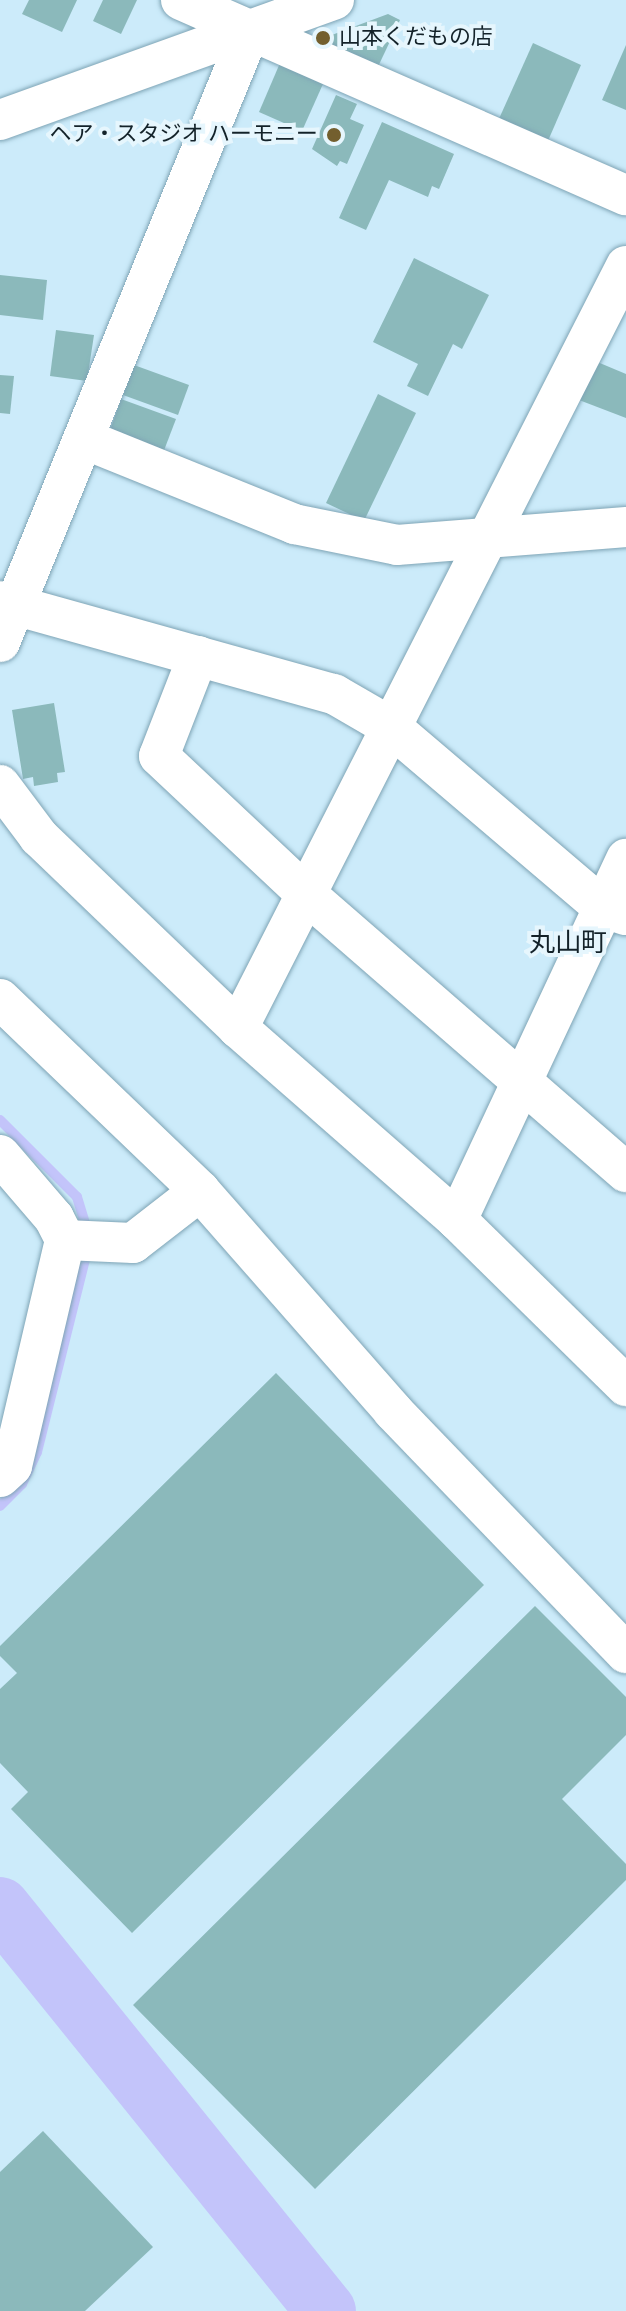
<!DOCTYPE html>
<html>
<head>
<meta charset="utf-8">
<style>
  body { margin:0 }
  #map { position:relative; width:626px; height:2311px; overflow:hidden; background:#ccebfa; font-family:"Source Sans 3","Noto Sans JP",sans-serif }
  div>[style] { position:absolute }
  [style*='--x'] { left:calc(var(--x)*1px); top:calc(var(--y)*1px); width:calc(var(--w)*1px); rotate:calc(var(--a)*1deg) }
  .stream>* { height:10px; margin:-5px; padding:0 5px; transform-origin:5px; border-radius:5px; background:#c3c4fa }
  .river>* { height:60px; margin:-30px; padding:0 30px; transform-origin:30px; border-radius:30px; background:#c3c4fa }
  .building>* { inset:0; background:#8bb9bb }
  .roads { filter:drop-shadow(0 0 2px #7ea4b5) drop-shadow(0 0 2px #7ea4b5) }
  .minor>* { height:40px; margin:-20px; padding:0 20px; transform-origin:20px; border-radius:20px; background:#fff }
  .dots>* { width:22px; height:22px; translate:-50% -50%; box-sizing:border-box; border:4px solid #e6f6fd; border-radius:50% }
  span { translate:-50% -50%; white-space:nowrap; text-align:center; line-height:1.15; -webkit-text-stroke:8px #e6f6fd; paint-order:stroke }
  .poi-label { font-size:22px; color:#132229 }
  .left { translate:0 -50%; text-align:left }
  .right { translate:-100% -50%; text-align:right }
  .quarter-label { font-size:26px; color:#132229 }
</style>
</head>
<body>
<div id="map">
  <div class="stream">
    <div style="--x:0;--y:1120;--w:109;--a:45"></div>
    <div style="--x:77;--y:1197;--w:38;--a:73"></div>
    <div style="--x:0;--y:1506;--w:31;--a:-45"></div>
    <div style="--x:22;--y:1484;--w:35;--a:-65"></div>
    <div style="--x:37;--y:1452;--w:210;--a:-76"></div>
  </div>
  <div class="river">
    <div style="--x:0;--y:1907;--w:519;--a:51.1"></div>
  </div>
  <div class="building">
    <div style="clip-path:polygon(29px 0,77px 0,62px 32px,22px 14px)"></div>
    <div style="clip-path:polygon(103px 0,137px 0,121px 34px,93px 21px)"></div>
    <div style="clip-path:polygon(388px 14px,400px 20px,376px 71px,313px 42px)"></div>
    <div style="clip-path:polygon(533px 43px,581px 65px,547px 143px,498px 121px)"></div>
    <div style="clip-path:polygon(626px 45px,626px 110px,602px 100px)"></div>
    <div style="clip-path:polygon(283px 56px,327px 75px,302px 131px,259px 112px)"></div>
    <div style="clip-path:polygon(336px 95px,357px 104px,350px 119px,364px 125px,347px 164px,340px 161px,337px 166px,312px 149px)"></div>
    <div style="clip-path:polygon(382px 122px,454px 154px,439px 189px,432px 186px,428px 197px,389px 180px,366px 230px,339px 218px)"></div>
    <div style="clip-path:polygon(414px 258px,489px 295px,462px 349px,453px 344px,428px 396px,407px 386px,418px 364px,373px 342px)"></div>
    <div style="clip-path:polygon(0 275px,47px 280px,43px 320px,0 315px)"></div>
    <div style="clip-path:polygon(56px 330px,94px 335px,87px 381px,50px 376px)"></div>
    <div style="clip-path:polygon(595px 361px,626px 374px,626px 418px,579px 400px)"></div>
    <div style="clip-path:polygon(134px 365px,189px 385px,178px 415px,123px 395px)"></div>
    <div style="clip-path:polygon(0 375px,14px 376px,10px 414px,0 413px)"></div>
    <div style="clip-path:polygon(378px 394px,416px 413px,364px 521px,326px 503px)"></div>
    <div style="clip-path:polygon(121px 399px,176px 419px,163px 453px,109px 433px)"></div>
    <div style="clip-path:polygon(54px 703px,65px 772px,57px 773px,58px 782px,34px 786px,33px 777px,23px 779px,12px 710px)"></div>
    <div style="clip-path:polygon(276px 1373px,484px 1585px,132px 1933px,11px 1809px,28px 1792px,0 1763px,0 1689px,17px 1673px,0 1656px,0 1646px)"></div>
    <div style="clip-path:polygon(535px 1606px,626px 1697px,626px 1735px,562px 1799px,626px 1864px,626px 1880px,315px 2189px,133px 2005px)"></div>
    <div style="clip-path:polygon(43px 2131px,153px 2247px,85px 2311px,0 2311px,0 2172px)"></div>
  </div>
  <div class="roads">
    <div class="minor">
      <div style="--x:181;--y:0;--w:486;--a:23.7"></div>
      <div style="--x:0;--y:120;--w:355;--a:-19.8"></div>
      <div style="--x:84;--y:439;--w:227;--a:22"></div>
      <div style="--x:294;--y:524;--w:105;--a:11.5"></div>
      <div style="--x:397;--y:545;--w:230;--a:-4.5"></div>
      <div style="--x:0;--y:601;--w:347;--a:15.6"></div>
      <div style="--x:334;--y:694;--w:66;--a:30.1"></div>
      <div style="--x:391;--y:727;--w:280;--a:40.4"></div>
      <div style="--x:604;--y:908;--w:23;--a:18"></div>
      <div style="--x:0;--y:642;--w:660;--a:-67.75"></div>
      <div style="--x:198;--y:656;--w:107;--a:111.3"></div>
      <div style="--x:159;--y:756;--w:202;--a:43.2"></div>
      <div style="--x:306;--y:894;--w:424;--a:41"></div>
      <div style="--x:0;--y:785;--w:65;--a:53.1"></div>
      <div style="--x:39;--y:837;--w:276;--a:43.8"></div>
      <div style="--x:238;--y:1028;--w:291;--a:41.2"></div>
      <div style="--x:457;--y:1220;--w:237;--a:44.5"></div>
      <div style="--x:0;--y:999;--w:277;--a:43.8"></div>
      <div style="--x:200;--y:1191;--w:293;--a:48.7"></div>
      <div style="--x:393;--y:1411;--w:336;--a:46.1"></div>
      <div style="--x:238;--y:1028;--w:855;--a:-63.02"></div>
      <div style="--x:0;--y:1155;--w:83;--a:49.4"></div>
      <div style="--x:54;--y:1218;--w:25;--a:63"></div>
      <div style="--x:65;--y:1240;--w:232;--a:103.2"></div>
      <div style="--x:12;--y:1466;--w:16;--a:137"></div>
      <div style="--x:457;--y:1220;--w:399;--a:-64.9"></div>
      <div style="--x:65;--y:1240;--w:68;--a:2.5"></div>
      <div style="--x:133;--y:1243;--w:85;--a:-37.8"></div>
    </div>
  </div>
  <div class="dots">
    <div style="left:323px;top:38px;background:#735f2e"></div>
    <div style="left:334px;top:135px;background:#735f2e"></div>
  </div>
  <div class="poi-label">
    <span class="left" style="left:339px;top:38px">山本くだもの店</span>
    <span class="right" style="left:318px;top:135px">ヘア・スタジオ ハーモニー</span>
  </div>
  <div class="quarter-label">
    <span style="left:568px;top:943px">丸山町</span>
  </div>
</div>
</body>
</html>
